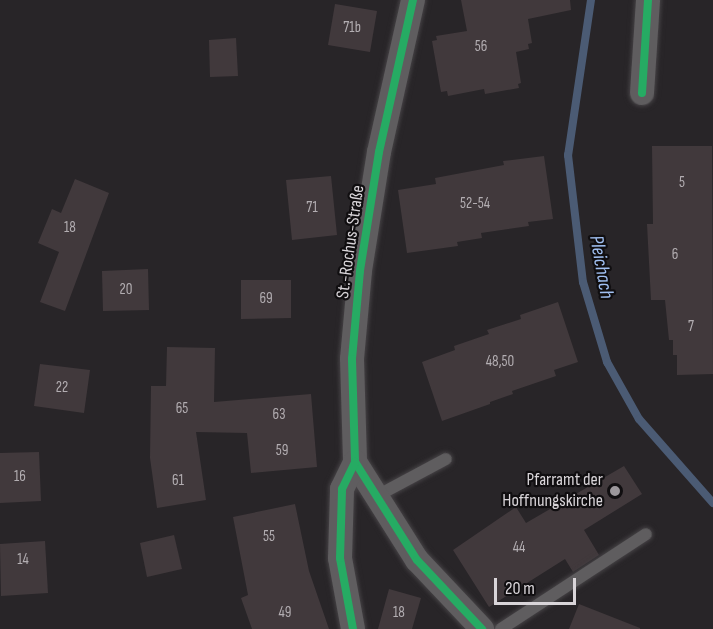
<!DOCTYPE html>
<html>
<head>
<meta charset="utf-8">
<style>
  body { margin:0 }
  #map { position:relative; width:713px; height:629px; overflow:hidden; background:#282528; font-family:"Sofia Sans Condensed",sans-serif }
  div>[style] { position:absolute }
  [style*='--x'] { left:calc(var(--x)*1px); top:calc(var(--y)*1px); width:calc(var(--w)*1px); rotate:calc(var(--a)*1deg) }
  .stream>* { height:8px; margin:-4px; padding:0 4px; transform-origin:4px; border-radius:4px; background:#4b5b74 }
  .building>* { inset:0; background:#41393c }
  .roads { filter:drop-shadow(0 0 2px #454245) drop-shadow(0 0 2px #454245) }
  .service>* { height:12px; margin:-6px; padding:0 6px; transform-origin:6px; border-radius:6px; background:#5f5d5f }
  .minor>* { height:24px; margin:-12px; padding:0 12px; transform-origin:12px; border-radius:12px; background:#5f5d5f }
  .cycleway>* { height:8px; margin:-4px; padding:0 4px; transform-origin:4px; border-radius:4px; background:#26ab63 }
  .dots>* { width:16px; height:16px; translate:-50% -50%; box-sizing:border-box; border:3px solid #100e10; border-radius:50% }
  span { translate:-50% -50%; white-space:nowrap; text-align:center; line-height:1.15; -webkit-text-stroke:4.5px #100e10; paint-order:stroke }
  .number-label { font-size:15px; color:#b3aeb2 }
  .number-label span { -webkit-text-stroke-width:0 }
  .street-label { font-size:18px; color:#d9d5d9 }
  .poi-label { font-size:18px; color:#d9d5d9 }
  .right { translate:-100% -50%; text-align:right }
  .water-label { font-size:20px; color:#a1c0f2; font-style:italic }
  .scale { position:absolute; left:494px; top:578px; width:82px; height:27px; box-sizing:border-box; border:3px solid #d9d5d9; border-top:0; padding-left:8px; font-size:18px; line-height:21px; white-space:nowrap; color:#d9d5d9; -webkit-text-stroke:4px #100e10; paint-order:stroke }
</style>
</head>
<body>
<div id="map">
  <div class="stream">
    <div style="--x:591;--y:0;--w:157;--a:98.4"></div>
    <div style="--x:568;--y:155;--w:128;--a:83.3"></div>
    <div style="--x:583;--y:282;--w:84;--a:73.3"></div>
    <div style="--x:607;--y:362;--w:65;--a:60.7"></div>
    <div style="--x:639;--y:419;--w:112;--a:48.6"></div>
  </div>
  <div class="building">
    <div style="clip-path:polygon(461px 0,570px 0,571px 10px,528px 19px,532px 43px,528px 44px,529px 49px,516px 52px,521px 83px,518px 84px,519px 88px,485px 94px,484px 89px,448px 96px,447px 91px,441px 92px,432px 41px,437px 40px,436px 36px,467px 31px)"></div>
    <div style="clip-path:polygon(335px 4px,377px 11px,370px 52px,328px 45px)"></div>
    <div style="clip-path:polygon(236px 38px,238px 76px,210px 77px,209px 40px)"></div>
    <div style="clip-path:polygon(652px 146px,712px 146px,713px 374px,677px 375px,677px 355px,673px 355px,673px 340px,669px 340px,665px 300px,651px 300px,647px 224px,653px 224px)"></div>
    <div style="clip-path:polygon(544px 156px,553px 219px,528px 222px,529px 226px,481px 233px,482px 238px,457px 242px,458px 246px,407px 253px,398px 190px,436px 184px,435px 178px,504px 165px,503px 161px)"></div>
    <div style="clip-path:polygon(331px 176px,337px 235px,292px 240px,286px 180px)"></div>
    <div style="clip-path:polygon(75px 179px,109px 193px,65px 311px,40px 302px,59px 252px,38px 243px,52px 209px,61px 213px)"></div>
    <div style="clip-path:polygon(148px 269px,149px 310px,103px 311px,102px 271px)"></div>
    <div style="clip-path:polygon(241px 280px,291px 280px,291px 318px,241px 319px)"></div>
    <div style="clip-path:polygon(558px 302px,578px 362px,554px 370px,556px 376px,512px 391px,513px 394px,490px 402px,490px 404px,442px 421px,422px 362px,455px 350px,454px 346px,489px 334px,487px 330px,521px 319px,520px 315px)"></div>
    <div style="clip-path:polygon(167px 347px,215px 348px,214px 402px,311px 394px,317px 467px,251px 473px,247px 433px,196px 432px,206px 500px,157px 508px,150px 458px,151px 386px,166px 386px)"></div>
    <div style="clip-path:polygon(40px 364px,90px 370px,84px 413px,34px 406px)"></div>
    <div style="clip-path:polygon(39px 452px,41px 501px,0 503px,0 453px)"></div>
    <div style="clip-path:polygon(624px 466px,642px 494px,584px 530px,599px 555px,573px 572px,565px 559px,489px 607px,453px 550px,516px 507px,526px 523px)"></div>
    <div style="clip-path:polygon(295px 504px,309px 571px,329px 629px,252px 629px,241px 598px,248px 595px,233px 517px)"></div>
    <div style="clip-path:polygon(174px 535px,182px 569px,147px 577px,140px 543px)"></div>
    <div style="clip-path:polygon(45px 541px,48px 593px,1px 596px,0 544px)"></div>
    <div style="clip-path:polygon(389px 589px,421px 598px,412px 629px,378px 629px)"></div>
    <div style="clip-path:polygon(579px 604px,640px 628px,640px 629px,569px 629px)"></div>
  </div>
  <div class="roads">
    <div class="service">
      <div style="--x:377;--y:496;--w:78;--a:-28.2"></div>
      <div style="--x:501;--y:629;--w:173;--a:-33.2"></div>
    </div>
    <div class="minor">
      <div style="--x:413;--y:0;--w:156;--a:102.6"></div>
      <div style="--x:379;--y:152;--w:121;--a:99.1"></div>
      <div style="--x:360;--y:271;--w:88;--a:95.2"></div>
      <div style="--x:352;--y:359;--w:103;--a:88.3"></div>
      <div style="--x:355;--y:462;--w:116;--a:57.7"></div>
      <div style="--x:417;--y:560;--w:95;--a:46.7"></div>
      <div style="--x:642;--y:93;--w:93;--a:-86.3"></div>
      <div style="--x:353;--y:629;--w:72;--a:-100.4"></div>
      <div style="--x:340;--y:558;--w:69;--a:-88.3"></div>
      <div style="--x:342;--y:489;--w:30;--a:-64"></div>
    </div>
  </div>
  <div class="cycleway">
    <div style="--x:413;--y:0;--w:156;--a:102.6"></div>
    <div style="--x:379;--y:152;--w:121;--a:99.1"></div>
    <div style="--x:360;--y:271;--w:88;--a:95.2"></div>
    <div style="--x:352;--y:359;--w:103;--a:88.3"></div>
    <div style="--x:355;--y:462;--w:116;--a:57.7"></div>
    <div style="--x:417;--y:560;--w:95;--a:46.7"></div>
    <div style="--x:642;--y:93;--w:93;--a:-86.3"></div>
    <div style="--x:353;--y:629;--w:72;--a:-100.4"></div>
    <div style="--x:340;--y:558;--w:69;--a:-88.3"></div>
    <div style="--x:342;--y:489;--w:30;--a:-64"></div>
  </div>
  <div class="dots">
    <div style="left:615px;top:491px;background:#9b979b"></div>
  </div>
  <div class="number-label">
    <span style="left:352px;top:28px">71b</span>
    <span style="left:481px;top:47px">56</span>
    <span style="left:682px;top:183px">5</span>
    <span style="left:475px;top:204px">52-54</span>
    <span style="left:312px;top:208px">71</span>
    <span style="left:70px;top:228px">18</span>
    <span style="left:675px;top:255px">6</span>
    <span style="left:126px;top:290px">20</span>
    <span style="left:266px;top:299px">69</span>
    <span style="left:691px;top:327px">7</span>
    <span style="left:500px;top:362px">48,50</span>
    <span style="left:62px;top:388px">22</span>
    <span style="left:182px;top:409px">65</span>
    <span style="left:279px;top:415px">63</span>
    <span style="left:282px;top:451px">59</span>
    <span style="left:20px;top:477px">16</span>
    <span style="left:178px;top:481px">61</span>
    <span style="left:269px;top:537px">55</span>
    <span style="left:519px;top:548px">44</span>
    <span style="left:23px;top:560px">14</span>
    <span style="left:285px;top:613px">49</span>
    <span style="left:399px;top:613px">18</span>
  </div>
  <div class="street-label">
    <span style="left:351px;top:242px;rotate:-82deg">St.-Rochus-Straße</span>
  </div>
  <div class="poi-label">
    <span class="right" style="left:603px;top:491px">Pfarramt der<br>Hoffnungskirche</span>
  </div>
  <div class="water-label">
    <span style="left:601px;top:267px;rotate:80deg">Pleichach</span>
  </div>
  <div class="scale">20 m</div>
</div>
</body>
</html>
